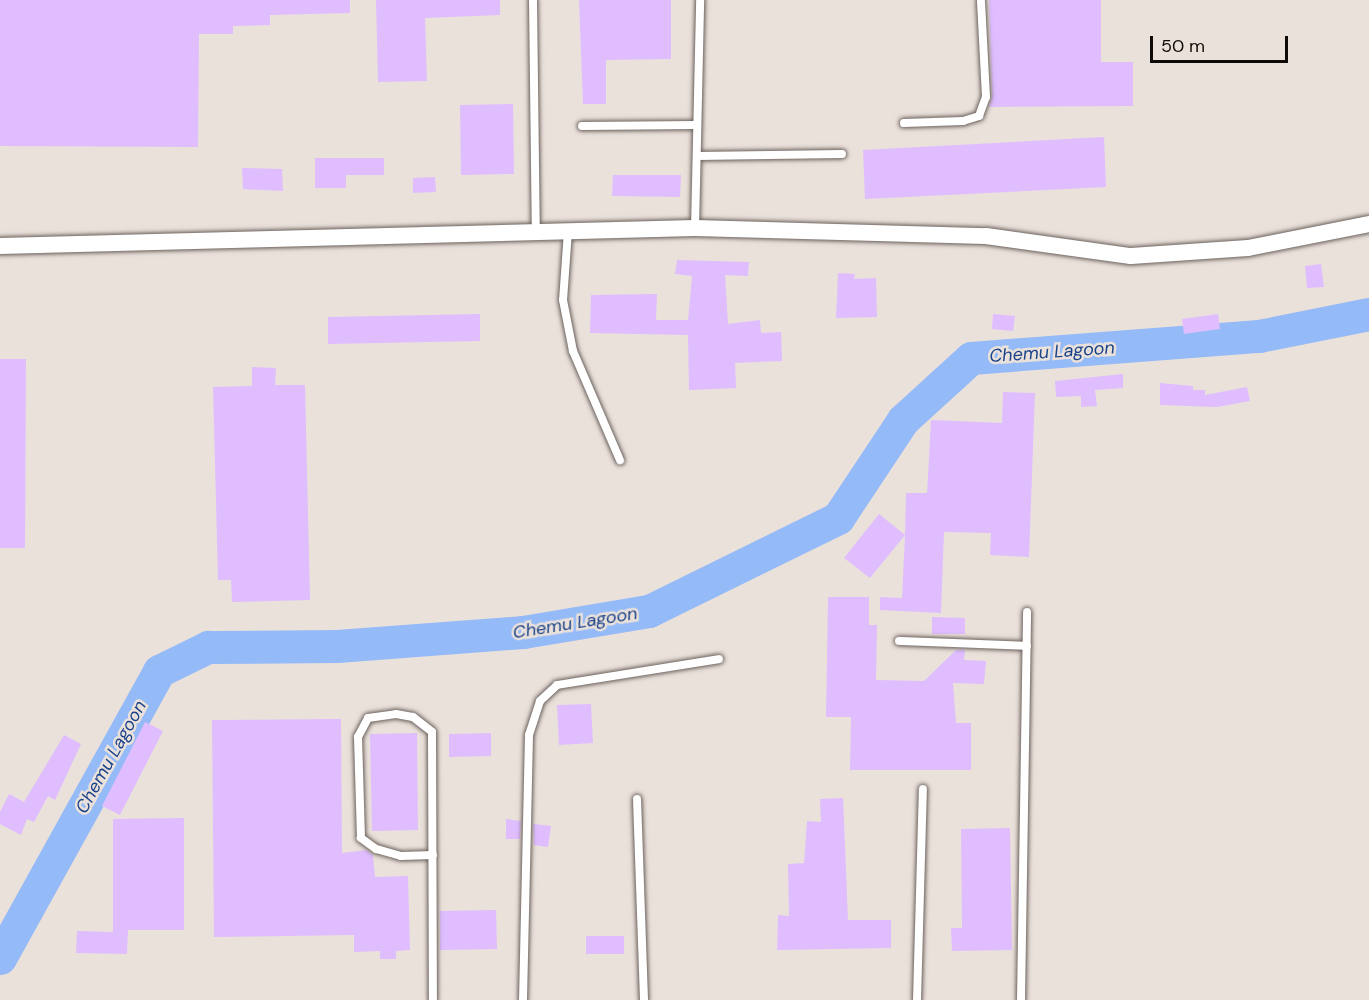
<!DOCTYPE html>
<html>
<head>
<meta charset="utf-8">
<style>
  body { margin:0 }
  #map { position:relative; width:1369px; height:1000px; overflow:hidden; background:#ebe1db; font-family:"DM Sans",sans-serif }
  div>[style] { position:absolute }
  [style*='--x'] { left:calc(var(--x)*1px); top:calc(var(--y)*1px); width:calc(var(--w)*1px); rotate:calc(var(--a)*1deg) }
  .river>* { height:33px; margin:-16.5px; padding:0 16.5px; transform-origin:16.5px; border-radius:16.5px; background:#95baf8 }
  .building>* { inset:0; background:#dfbdff }
  .roads { filter:drop-shadow(0 0 2px #6b625d) drop-shadow(0 0 2px #6b625d) }
  .service>* { height:8px; margin:-4px; padding:0 4px; transform-origin:4px; border-radius:4px; background:#fff }
  .minor>* { height:16px; margin:-8px; padding:0 8px; transform-origin:8px; border-radius:8px; background:#fff }
  span { translate:-50% -50%; white-space:nowrap; text-align:center; line-height:1.15; -webkit-text-stroke:5px #ebe1db; paint-order:stroke }
  .water-label { font-size:18px; color:#1a438a; font-style:italic }
  .scale { position:absolute; left:1150px; top:36px; width:138px; height:27px; box-sizing:border-box; border:3px solid #0e0b09; border-top:0; padding-left:8px; font-size:18px; line-height:21px; white-space:nowrap; color:#0e0b09; -webkit-text-stroke:4px #ebe1db; paint-order:stroke }
</style>
</head>
<body>
<div id="map">
  <div class="river">
    <div style="--x:0;--y:958;--w:328;--a:-61"></div>
    <div style="--x:159;--y:671;--w:55;--a:-26.1"></div>
    <div style="--x:208;--y:647;--w:129;--a:-0.4"></div>
    <div style="--x:337;--y:646;--w:187;--a:-4.3"></div>
    <div style="--x:523;--y:632;--w:128;--a:-9.5"></div>
    <div style="--x:649;--y:611;--w:211;--a:-26.2"></div>
    <div style="--x:838;--y:518;--w:118;--a:-56.4"></div>
    <div style="--x:903;--y:420;--w:92;--a:-42.4"></div>
    <div style="--x:971;--y:358;--w:289;--a:-4.4"></div>
    <div style="--x:1259;--y:336;--w:112;--a:-11.3"></div>
  </div>
  <div class="building">
    <div style="clip-path:polygon(0 0,350px 0,350px 13px,270px 15px,270px 25px,233px 26px,233px 34px,199px 34px,198px 147px,0 146px)"></div>
    <div style="clip-path:polygon(376px 0,500px 0,500px 15px,425px 18px,427px 81px,378px 82px)"></div>
    <div style="clip-path:polygon(579px 0,671px 0,671px 59px,606px 60px,606px 104px,583px 104px)"></div>
    <div style="clip-path:polygon(989px 0,1101px 0,1101px 62px,1133px 62px,1133px 106px,989px 107px,992px 97px)"></div>
    <div style="clip-path:polygon(513px 104px,514px 174px,461px 175px,460px 105px)"></div>
    <div style="clip-path:polygon(1104px 137px,1106px 187px,865px 199px,863px 150px)"></div>
    <div style="clip-path:polygon(315px 158px,384px 158px,384px 175px,346px 175px,346px 188px,315px 188px)"></div>
    <div style="clip-path:polygon(242px 168px,282px 169px,283px 191px,243px 189px)"></div>
    <div style="clip-path:polygon(613px 175px,681px 175px,680px 197px,612px 196px)"></div>
    <div style="clip-path:polygon(435px 177px,436px 192px,413px 193px,413px 178px)"></div>
    <div style="clip-path:polygon(677px 260px,749px 262px,748px 276px,725px 275px,728px 324px,760px 320px,761px 333px,781px 332px,782px 361px,735px 363px,736px 388px,689px 390px,688px 335px,590px 333px,591px 295px,657px 294px,656px 320px,688px 320px,692px 276px,675px 274px)"></div>
    <div style="clip-path:polygon(1321px 264px,1324px 287px,1307px 288px,1305px 266px)"></div>
    <div style="clip-path:polygon(838px 273px,855px 274px,854px 279px,876px 278px,877px 317px,836px 318px)"></div>
    <div style="clip-path:polygon(480px 314px,480px 341px,328px 344px,328px 317px)"></div>
    <div style="clip-path:polygon(993px 314px,1015px 316px,1013px 331px,992px 329px)"></div>
    <div style="clip-path:polygon(1218px 314px,1220px 329px,1184px 334px,1182px 319px)"></div>
    <div style="clip-path:polygon(0 359px,26px 359px,25px 548px,0 548px)"></div>
    <div style="clip-path:polygon(252px 367px,276px 368px,275px 385px,305px 385px,310px 600px,232px 602px,231px 580px,218px 580px,213px 387px,252px 386px)"></div>
    <div style="clip-path:polygon(1123px 374px,1123px 388px,1095px 390px,1097px 406px,1081px 407px,1081px 396px,1056px 397px,1055px 381px)"></div>
    <div style="clip-path:polygon(1160px 383px,1193px 386px,1193px 390px,1205px 390px,1205px 395px,1247px 387px,1250px 401px,1217px 407px,1160px 405px)"></div>
    <div style="clip-path:polygon(1003px 392px,1035px 393px,1029px 557px,990px 555px,991px 533px,944px 532px,941px 613px,880px 610px,880px 597px,902px 598px,905px 535px,870px 578px,844px 558px,879px 514px,905px 535px,906px 493px,927px 493px,931px 420px,1002px 423px)"></div>
    <div style="clip-path:polygon(828px 597px,869px 597px,869px 625px,877px 625px,876px 680px,924px 681px,956px 650px,965px 650px,964px 660px,986px 661px,984px 684px,953px 683px,956px 723px,971px 723px,971px 770px,850px 770px,851px 717px,826px 717px)"></div>
    <div style="clip-path:polygon(932px 617px,965px 618px,965px 634px,932px 634px)"></div>
    <div style="clip-path:polygon(591px 704px,593px 743px,559px 745px,557px 705px)"></div>
    <div style="clip-path:polygon(341px 719px,342px 853px,366px 850px,373px 855px,375px 877px,408px 876px,410px 950px,396px 951px,396px 959px,380px 959px,380px 951px,354px 952px,354px 935px,214px 937px,212px 720px)"></div>
    <div style="clip-path:polygon(145px 722px,163px 731px,120px 815px,102px 806px)"></div>
    <div style="clip-path:polygon(417px 733px,418px 830px,372px 831px,370px 734px)"></div>
    <div style="clip-path:polygon(491px 733px,491px 756px,449px 757px,449px 734px)"></div>
    <div style="clip-path:polygon(64px 735px,81px 744px,55px 800px,48px 796px,34px 822px,27px 819px,21px 835px,0 824px,0 812px,9px 794px,24px 802px)"></div>
    <div style="clip-path:polygon(843px 798px,848px 920px,891px 920px,891px 948px,777px 950px,778px 915px,789px 916px,788px 864px,804px 863px,807px 821px,821px 822px,820px 799px)"></div>
    <div style="clip-path:polygon(184px 818px,184px 930px,128px 930px,127px 954px,76px 953px,77px 931px,113px 932px,113px 819px)"></div>
    <div style="clip-path:polygon(506px 819px,521px 821px,520px 839px,506px 839px)"></div>
    <div style="clip-path:polygon(533px 824px,551px 826px,548px 847px,534px 845px)"></div>
    <div style="clip-path:polygon(1010px 828px,1012px 950px,952px 951px,951px 928px,962px 928px,961px 829px)"></div>
    <div style="clip-path:polygon(496px 910px,497px 949px,440px 950px,440px 911px)"></div>
    <div style="clip-path:polygon(586px 936px,624px 936px,624px 954px,586px 954px)"></div>
  </div>
  <div class="roads">
    <div class="service">
      <div style="--x:533;--y:0;--w:231;--a:89.3"></div>
      <div style="--x:904;--y:123;--w:59;--a:-1.9"></div>
      <div style="--x:963;--y:121;--w:17;--a:-17"></div>
      <div style="--x:979;--y:116;--w:20;--a:-70"></div>
      <div style="--x:986;--y:97;--w:97;--a:-93"></div>
      <div style="--x:582;--y:126;--w:115;--a:-0.5"></div>
      <div style="--x:697;--y:156;--w:145;--a:-0.8"></div>
      <div style="--x:695;--y:228;--w:228;--a:-88.7"></div>
      <div style="--x:568;--y:231;--w:69;--a:94.1"></div>
      <div style="--x:563;--y:300;--w:52;--a:78.9"></div>
      <div style="--x:573;--y:351;--w:119;--a:66.7"></div>
      <div style="--x:899;--y:641;--w:128;--a:2.2"></div>
      <div style="--x:637;--y:799;--w:201;--a:88"></div>
      <div style="--x:433;--y:855;--w:32;--a:178"></div>
      <div style="--x:401;--y:856;--w:26;--a:-164"></div>
      <div style="--x:376;--y:849;--w:19;--a:-144"></div>
      <div style="--x:361;--y:838;--w:101;--a:-91.7"></div>
      <div style="--x:358;--y:737;--w:21;--a:-62"></div>
      <div style="--x:368;--y:718;--w:28;--a:-8"></div>
      <div style="--x:396;--y:714;--w:17;--a:10"></div>
      <div style="--x:413;--y:717;--w:24;--a:38"></div>
      <div style="--x:432;--y:732;--w:268;--a:89.8"></div>
      <div style="--x:523;--y:1000;--w:265;--a:-88.7"></div>
      <div style="--x:529;--y:735;--w:36;--a:-72"></div>
      <div style="--x:540;--y:701;--w:23;--a:-43"></div>
      <div style="--x:557;--y:685;--w:164;--a:-9.1"></div>
      <div style="--x:917;--y:1000;--w:211;--a:-88.4"></div>
      <div style="--x:1021;--y:1000;--w:388;--a:-89.1"></div>
    </div>
    <div class="minor">
      <div style="--x:0;--y:246;--w:695;--a:-1.48"></div>
      <div style="--x:695;--y:228;--w:291;--a:1.6"></div>
      <div style="--x:986;--y:236;--w:146;--a:7.9"></div>
      <div style="--x:1131;--y:256;--w:117;--a:-3.9"></div>
      <div style="--x:1248;--y:248;--w:123;--a:-11.2"></div>
    </div>
  </div>
  <div class="water-label">
    <span style="left:1052px;top:352px;rotate:-4deg">Chemu Lagoon</span>
    <span style="left:575px;top:623px;rotate:-9deg">Chemu Lagoon</span>
    <span style="left:111px;top:757px;rotate:-61deg">Chemu Lagoon</span>
  </div>
  <div class="scale">50 m</div>
</div>
</body>
</html>
